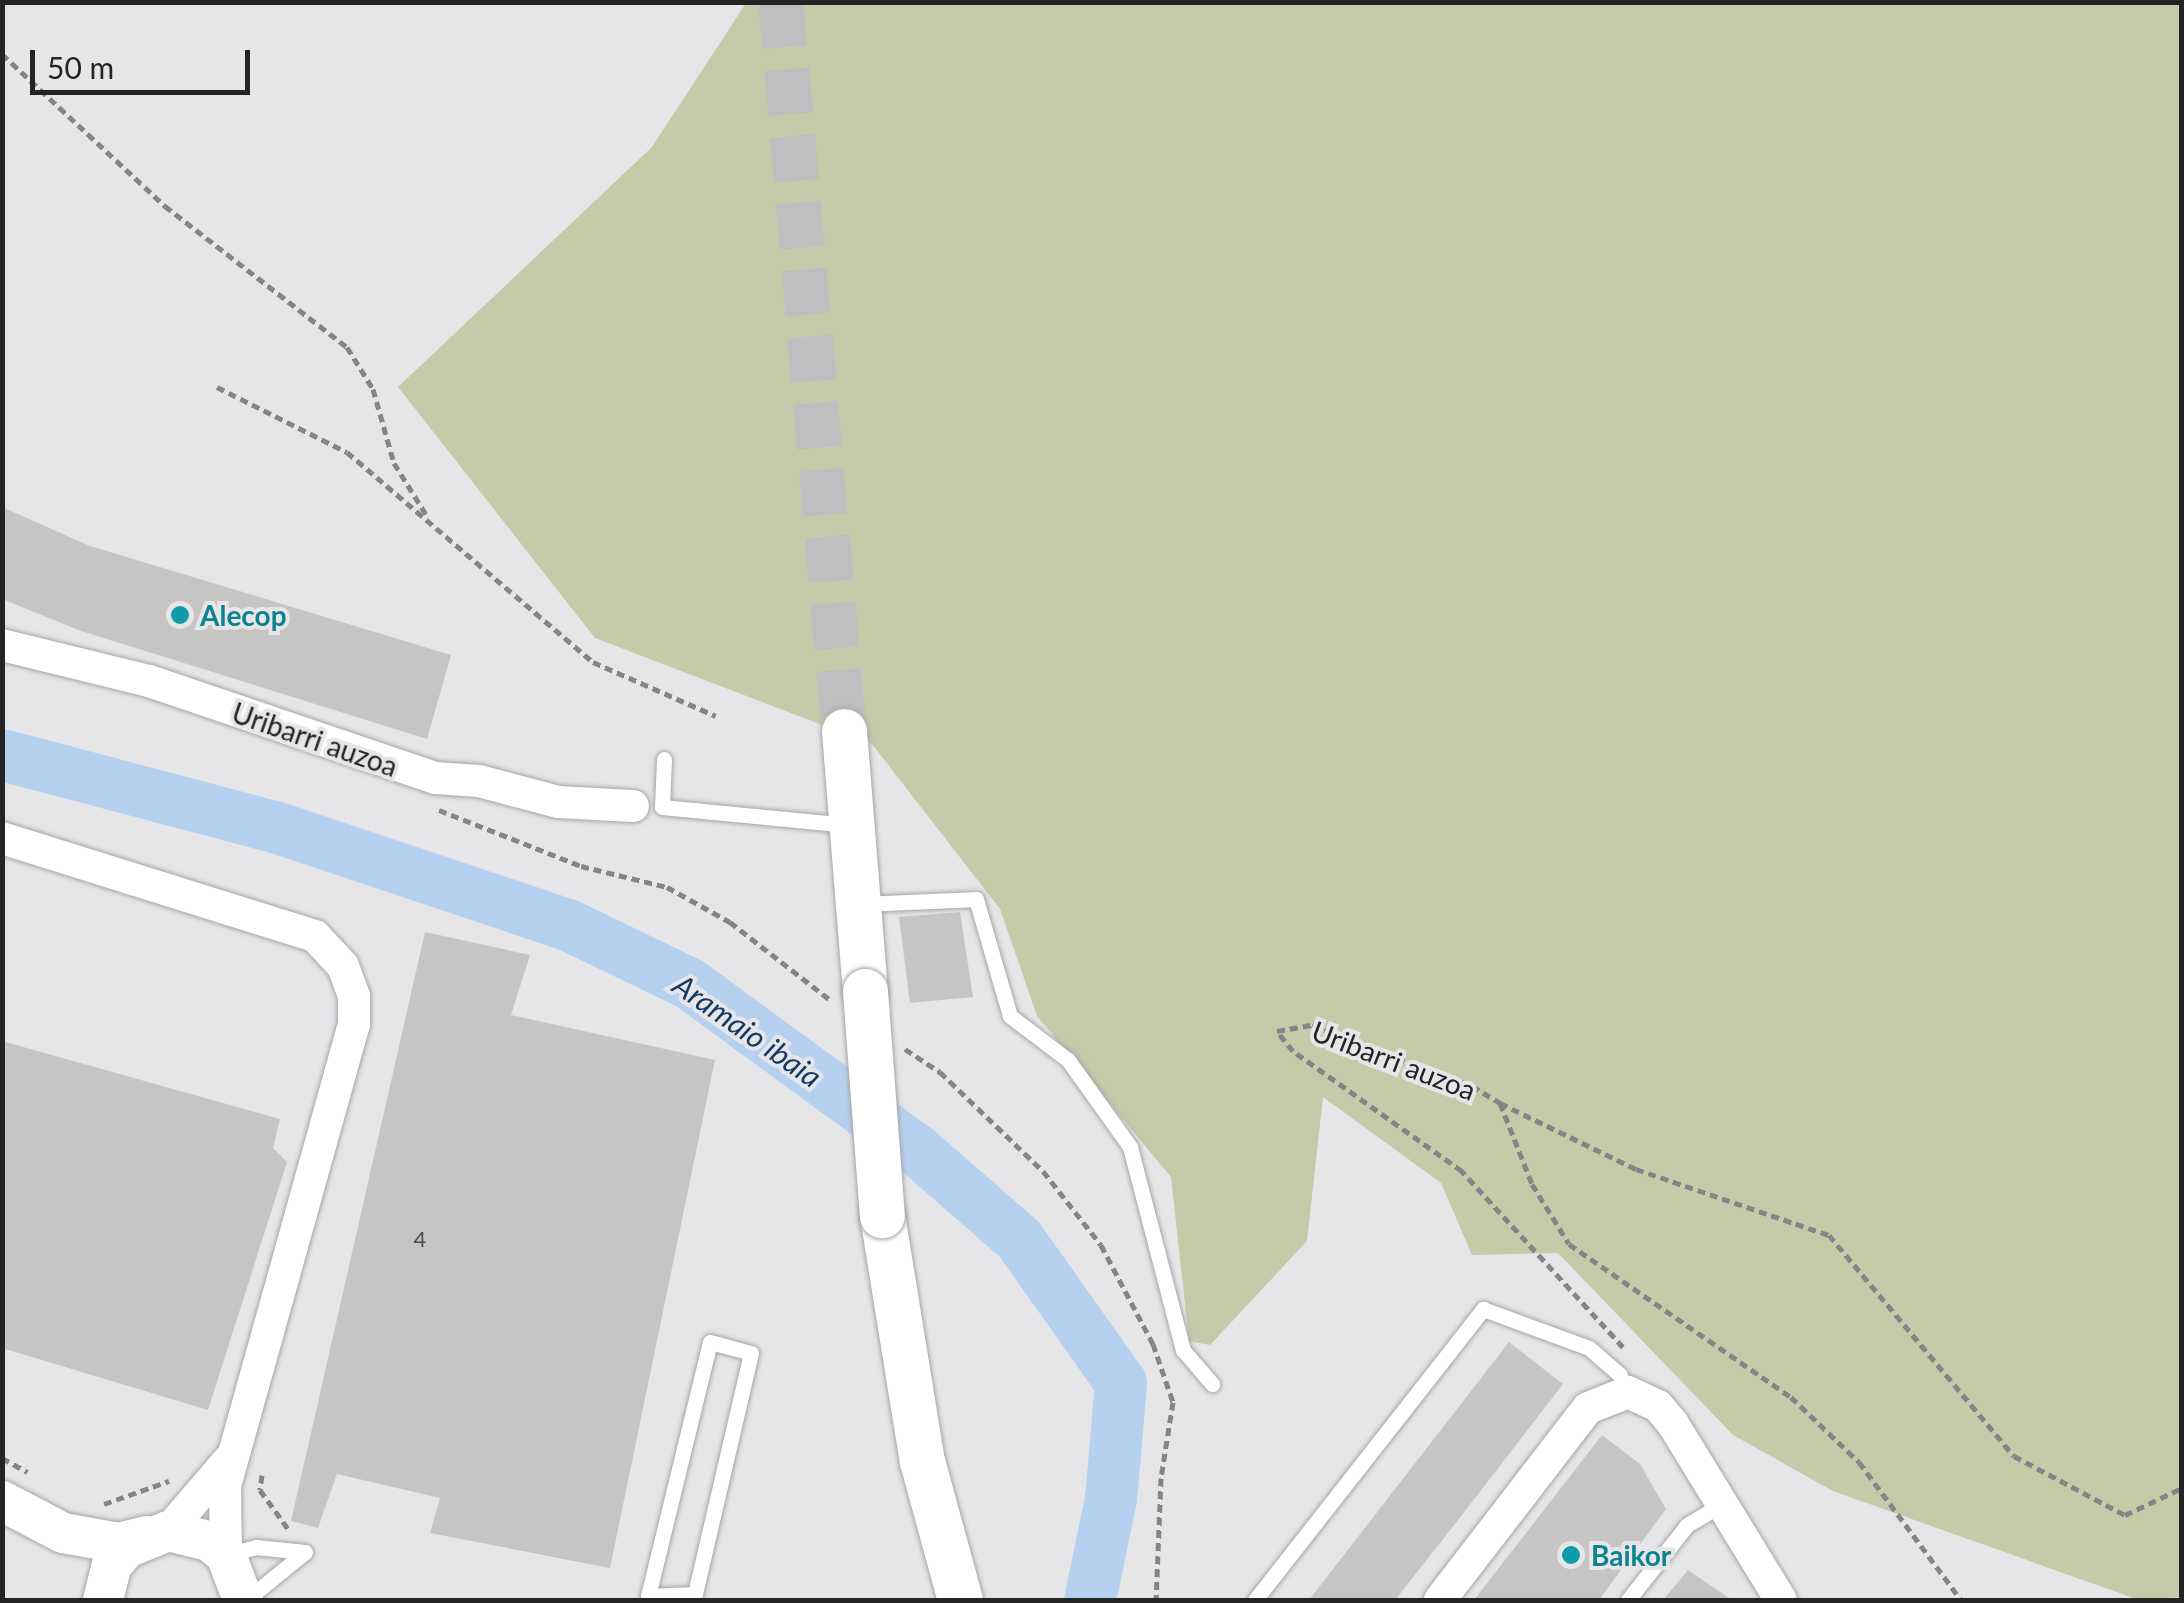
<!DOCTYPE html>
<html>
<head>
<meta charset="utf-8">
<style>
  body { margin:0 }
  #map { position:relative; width:2184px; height:1603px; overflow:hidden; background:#e6e6e9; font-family:Lato,sans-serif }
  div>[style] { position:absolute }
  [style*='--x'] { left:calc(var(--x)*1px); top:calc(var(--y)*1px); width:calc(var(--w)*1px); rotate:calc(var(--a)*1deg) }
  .green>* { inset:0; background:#c3cba9 }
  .river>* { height:52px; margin:-26px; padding:0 26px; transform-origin:26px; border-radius:26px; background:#b6d1f0 }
  .building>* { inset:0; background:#c7c5c3 }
  .secondary-tunnel>* { height:45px; margin-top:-22.5px; transform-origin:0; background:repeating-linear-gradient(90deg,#bfbfc2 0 45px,transparent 0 67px) }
  .path>* { height:5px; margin-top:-2.5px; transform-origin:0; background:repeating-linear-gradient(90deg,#858587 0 8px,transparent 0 13px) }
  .roads { filter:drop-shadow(0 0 2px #a6a6a8) drop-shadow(0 0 2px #a6a6a8) }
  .service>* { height:15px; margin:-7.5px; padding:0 7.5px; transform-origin:7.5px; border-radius:7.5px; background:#fff }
  .minor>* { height:32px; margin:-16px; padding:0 16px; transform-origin:16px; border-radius:16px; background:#fff }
  .tertiary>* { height:40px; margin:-20px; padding:0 20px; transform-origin:20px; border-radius:20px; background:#fff }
  .secondary>* { height:45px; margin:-22.5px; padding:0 22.5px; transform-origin:22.5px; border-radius:22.5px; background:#fff }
  .bridges { filter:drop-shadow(0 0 2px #a6a6a8) drop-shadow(0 0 2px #a6a6a8) }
  .secondary-bridge>* { height:45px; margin:-22.5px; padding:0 22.5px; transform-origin:22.5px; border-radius:22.5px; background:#fff }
  .dots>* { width:28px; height:28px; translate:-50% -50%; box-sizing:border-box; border:5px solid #e6e6e9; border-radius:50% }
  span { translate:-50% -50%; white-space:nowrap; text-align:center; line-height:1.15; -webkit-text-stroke:8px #e6e6e9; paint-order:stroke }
  .number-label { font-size:22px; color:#4d4c4c }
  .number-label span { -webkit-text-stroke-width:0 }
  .culture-label { font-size:28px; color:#0d838f; font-weight:700 }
  .left { translate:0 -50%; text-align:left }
  .street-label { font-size:28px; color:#242425 }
  .water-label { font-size:30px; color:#153a63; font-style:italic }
  .frame { position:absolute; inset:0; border:5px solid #242425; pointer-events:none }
  .scale { position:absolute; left:30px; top:50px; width:220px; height:45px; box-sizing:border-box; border:5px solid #242425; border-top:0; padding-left:12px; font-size:30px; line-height:35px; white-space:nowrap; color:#242425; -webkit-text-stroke:8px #e6e6e9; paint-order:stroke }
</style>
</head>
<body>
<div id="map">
  <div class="green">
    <div style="clip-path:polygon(746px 3px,2181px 3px,2181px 1597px,2139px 1600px,1833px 1491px,1733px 1435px,1558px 1253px,1472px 1255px,1441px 1183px,1323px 1097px,1307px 1241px,1210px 1345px,1189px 1341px,1171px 1177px,1037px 1016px,1000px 909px,872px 744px,595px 638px,398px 387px,652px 147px)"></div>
  </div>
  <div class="river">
    <div style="--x:2;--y:755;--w:282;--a:14.8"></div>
    <div style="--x:275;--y:827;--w:309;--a:18.5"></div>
    <div style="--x:568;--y:925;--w:136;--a:25.8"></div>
    <div style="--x:690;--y:984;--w:283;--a:36.2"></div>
    <div style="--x:918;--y:1151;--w:134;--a:41.1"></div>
    <div style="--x:1019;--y:1239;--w:176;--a:54.7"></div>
    <div style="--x:1121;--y:1383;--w:116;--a:94.9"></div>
    <div style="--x:1111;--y:1499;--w:103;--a:101.7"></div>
  </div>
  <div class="building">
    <div style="clip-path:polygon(2px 507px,90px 546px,451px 655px,427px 739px,81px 631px,2px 599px)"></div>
    <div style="clip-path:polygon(960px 912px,973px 997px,910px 1003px,899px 917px)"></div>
    <div style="clip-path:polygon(425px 932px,530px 955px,511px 1015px,715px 1060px,610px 1568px,430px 1533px,440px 1498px,337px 1474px,318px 1528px,291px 1521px)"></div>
    <div style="clip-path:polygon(2px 1041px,280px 1119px,273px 1148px,287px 1162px,208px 1410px,2px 1348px)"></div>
    <div style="clip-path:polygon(1509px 1342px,1563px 1384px,1455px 1524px,1395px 1600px,1309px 1600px)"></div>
    <div style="clip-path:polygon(1602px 1435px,1640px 1464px,1666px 1509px,1599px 1600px,1474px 1600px)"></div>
    <div style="clip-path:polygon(1688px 1570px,1732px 1600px,1663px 1600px)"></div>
  </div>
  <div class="secondary-tunnel">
    <div style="--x:781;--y:2;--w:732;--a:85.06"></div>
  </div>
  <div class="path">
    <div style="--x:2;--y:54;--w:223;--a:43"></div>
    <div style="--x:165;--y:206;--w:230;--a:37.8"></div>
    <div style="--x:347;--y:347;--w:49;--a:58.2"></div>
    <div style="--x:373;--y:389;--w:77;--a:74.2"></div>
    <div style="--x:394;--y:463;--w:62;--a:58.1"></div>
    <div style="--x:217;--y:387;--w:145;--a:26.6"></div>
    <div style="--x:347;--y:452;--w:323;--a:40.5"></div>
    <div style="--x:593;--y:662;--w:134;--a:23.7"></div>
    <div style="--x:439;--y:810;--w:153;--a:21.5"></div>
    <div style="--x:581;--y:866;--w:89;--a:13.7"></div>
    <div style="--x:667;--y:887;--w:72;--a:29.1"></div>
    <div style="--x:730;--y:922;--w:125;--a:37.9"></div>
    <div style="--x:905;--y:1049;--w:42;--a:33.3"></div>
    <div style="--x:940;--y:1072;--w:143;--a:43.9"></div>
    <div style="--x:1043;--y:1171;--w:94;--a:51.9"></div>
    <div style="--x:1101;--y:1245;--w:112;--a:62.3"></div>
    <div style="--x:1153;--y:1344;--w:61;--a:71"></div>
    <div style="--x:1173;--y:1402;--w:77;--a:99"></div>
    <div style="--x:1161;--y:1478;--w:122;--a:92.3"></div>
    <div style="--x:1500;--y:1103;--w:151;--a:25.9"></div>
    <div style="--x:1636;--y:1169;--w:204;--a:18.9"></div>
    <div style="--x:1829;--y:1235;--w:288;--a:50.1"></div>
    <div style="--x:2014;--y:1456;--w:126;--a:28"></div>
    <div style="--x:2125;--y:1515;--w:63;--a:-25.3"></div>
    <div style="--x:1623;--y:1347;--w:239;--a:-132.5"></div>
    <div style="--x:1462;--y:1171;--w:207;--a:-144.6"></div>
    <div style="--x:1293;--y:1051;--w:26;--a:-129"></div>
    <div style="--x:1277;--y:1031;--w:36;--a:-10"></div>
    <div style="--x:1312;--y:1025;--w:171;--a:20.9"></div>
    <div style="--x:1472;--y:1086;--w:33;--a:31"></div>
    <div style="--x:1500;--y:1103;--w:87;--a:68.4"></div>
    <div style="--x:1532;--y:1184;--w:70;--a:58.3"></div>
    <div style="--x:1569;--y:1244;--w:270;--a:34.6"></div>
    <div style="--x:1791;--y:1397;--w:94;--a:43.7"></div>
    <div style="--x:1859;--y:1462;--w:172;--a:53.5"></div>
    <div style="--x:2;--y:1458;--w:29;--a:29"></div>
    <div style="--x:262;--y:1475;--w:15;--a:98"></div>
    <div style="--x:260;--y:1490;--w:49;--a:54.1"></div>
    <div style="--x:104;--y:1504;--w:69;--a:-19.5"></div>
  </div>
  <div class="roads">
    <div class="service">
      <div style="--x:664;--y:759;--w:48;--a:92.4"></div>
      <div style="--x:662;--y:807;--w:187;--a:5.5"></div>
      <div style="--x:863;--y:904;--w:113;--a:-2.5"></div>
      <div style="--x:976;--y:899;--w:122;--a:73.8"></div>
      <div style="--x:1010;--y:1016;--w:73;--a:37.2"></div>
      <div style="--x:1068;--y:1060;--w:107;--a:54.5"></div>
      <div style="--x:1130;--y:1147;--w:210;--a:75.4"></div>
      <div style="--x:1183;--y:1350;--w:45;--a:49.5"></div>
      <div style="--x:710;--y:1342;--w:42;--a:15"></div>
      <div style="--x:751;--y:1353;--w:247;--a:103.1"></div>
      <div style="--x:695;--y:1594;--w:47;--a:177.6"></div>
      <div style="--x:648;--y:1596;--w:261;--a:-76.3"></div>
      <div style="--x:230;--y:1554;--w:27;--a:-15"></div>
      <div style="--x:256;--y:1547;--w:49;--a:5.8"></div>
      <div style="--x:246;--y:1600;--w:76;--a:-39.1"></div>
      <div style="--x:1255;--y:1600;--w:370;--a:-51.9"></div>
      <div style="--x:1483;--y:1309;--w:113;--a:20.2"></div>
      <div style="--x:1589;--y:1348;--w:40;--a:41"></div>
      <div style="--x:1619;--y:1374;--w:20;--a:63"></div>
      <div style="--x:1628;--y:1600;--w:95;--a:-51.8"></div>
      <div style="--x:1687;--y:1525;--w:43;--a:-30.7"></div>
    </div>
    <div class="minor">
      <div style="--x:2;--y:645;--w:151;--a:13.8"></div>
      <div style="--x:149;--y:681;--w:302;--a:18.7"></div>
      <div style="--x:435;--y:778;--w:44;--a:3.9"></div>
      <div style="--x:479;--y:781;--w:82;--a:14.9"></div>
      <div style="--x:558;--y:802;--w:75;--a:3.1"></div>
      <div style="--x:2;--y:838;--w:328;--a:17.4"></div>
      <div style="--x:315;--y:936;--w:41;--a:47"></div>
      <div style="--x:343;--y:966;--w:32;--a:70"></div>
      <div style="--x:354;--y:996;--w:28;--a:90"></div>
      <div style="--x:354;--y:1024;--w:480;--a:105.6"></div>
      <div style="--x:225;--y:1486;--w:69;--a:89.2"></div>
      <div style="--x:168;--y:1531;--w:92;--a:-49.4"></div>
      <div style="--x:1440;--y:1600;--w:242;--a:-52.4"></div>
      <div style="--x:1588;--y:1408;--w:43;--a:-21.8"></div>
      <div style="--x:1628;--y:1392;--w:33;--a:25"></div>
      <div style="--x:1658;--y:1406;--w:23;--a:50"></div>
      <div style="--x:1673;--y:1424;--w:206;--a:58.5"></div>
    </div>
    <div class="tertiary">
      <div style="--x:2;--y:1501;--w:69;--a:27.7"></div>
      <div style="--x:63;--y:1533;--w:57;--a:10.1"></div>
      <div style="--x:119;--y:1543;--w:29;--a:-14"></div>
      <div style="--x:103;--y:1600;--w:36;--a:-76"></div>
      <div style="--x:112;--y:1565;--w:23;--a:-49"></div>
      <div style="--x:127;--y:1548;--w:44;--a:-22.5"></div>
      <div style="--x:168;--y:1531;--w:42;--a:13.7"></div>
      <div style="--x:209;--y:1541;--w:22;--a:39"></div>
      <div style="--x:226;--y:1555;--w:48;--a:69.3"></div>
    </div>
    <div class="secondary">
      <div style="--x:844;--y:731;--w:261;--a:85.4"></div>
      <div style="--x:882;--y:1215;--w:249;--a:80.8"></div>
      <div style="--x:922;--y:1461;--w:144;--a:74.7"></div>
    </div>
  </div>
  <div class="bridges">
    <div class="secondary-bridge">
      <div style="--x:865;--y:991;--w:225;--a:85.7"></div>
    </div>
  </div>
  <div class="dots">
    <div style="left:180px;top:615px;background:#0f9aa8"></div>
    <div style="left:1571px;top:1555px;background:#0f9aa8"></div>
  </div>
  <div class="number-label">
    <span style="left:420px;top:1239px">4</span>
  </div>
  <div class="culture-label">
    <span class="left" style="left:200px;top:615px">Alecop</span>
    <span class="left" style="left:1591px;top:1555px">Baikor</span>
  </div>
  <div class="street-label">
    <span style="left:315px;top:739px;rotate:19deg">Uribarri auzoa</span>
    <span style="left:1394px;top:1060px;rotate:21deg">Uribarri auzoa</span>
  </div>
  <div class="water-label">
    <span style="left:748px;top:1030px;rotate:35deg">Aramaio ibaia</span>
  </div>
  <div class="frame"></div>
  <div class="scale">50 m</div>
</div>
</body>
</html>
